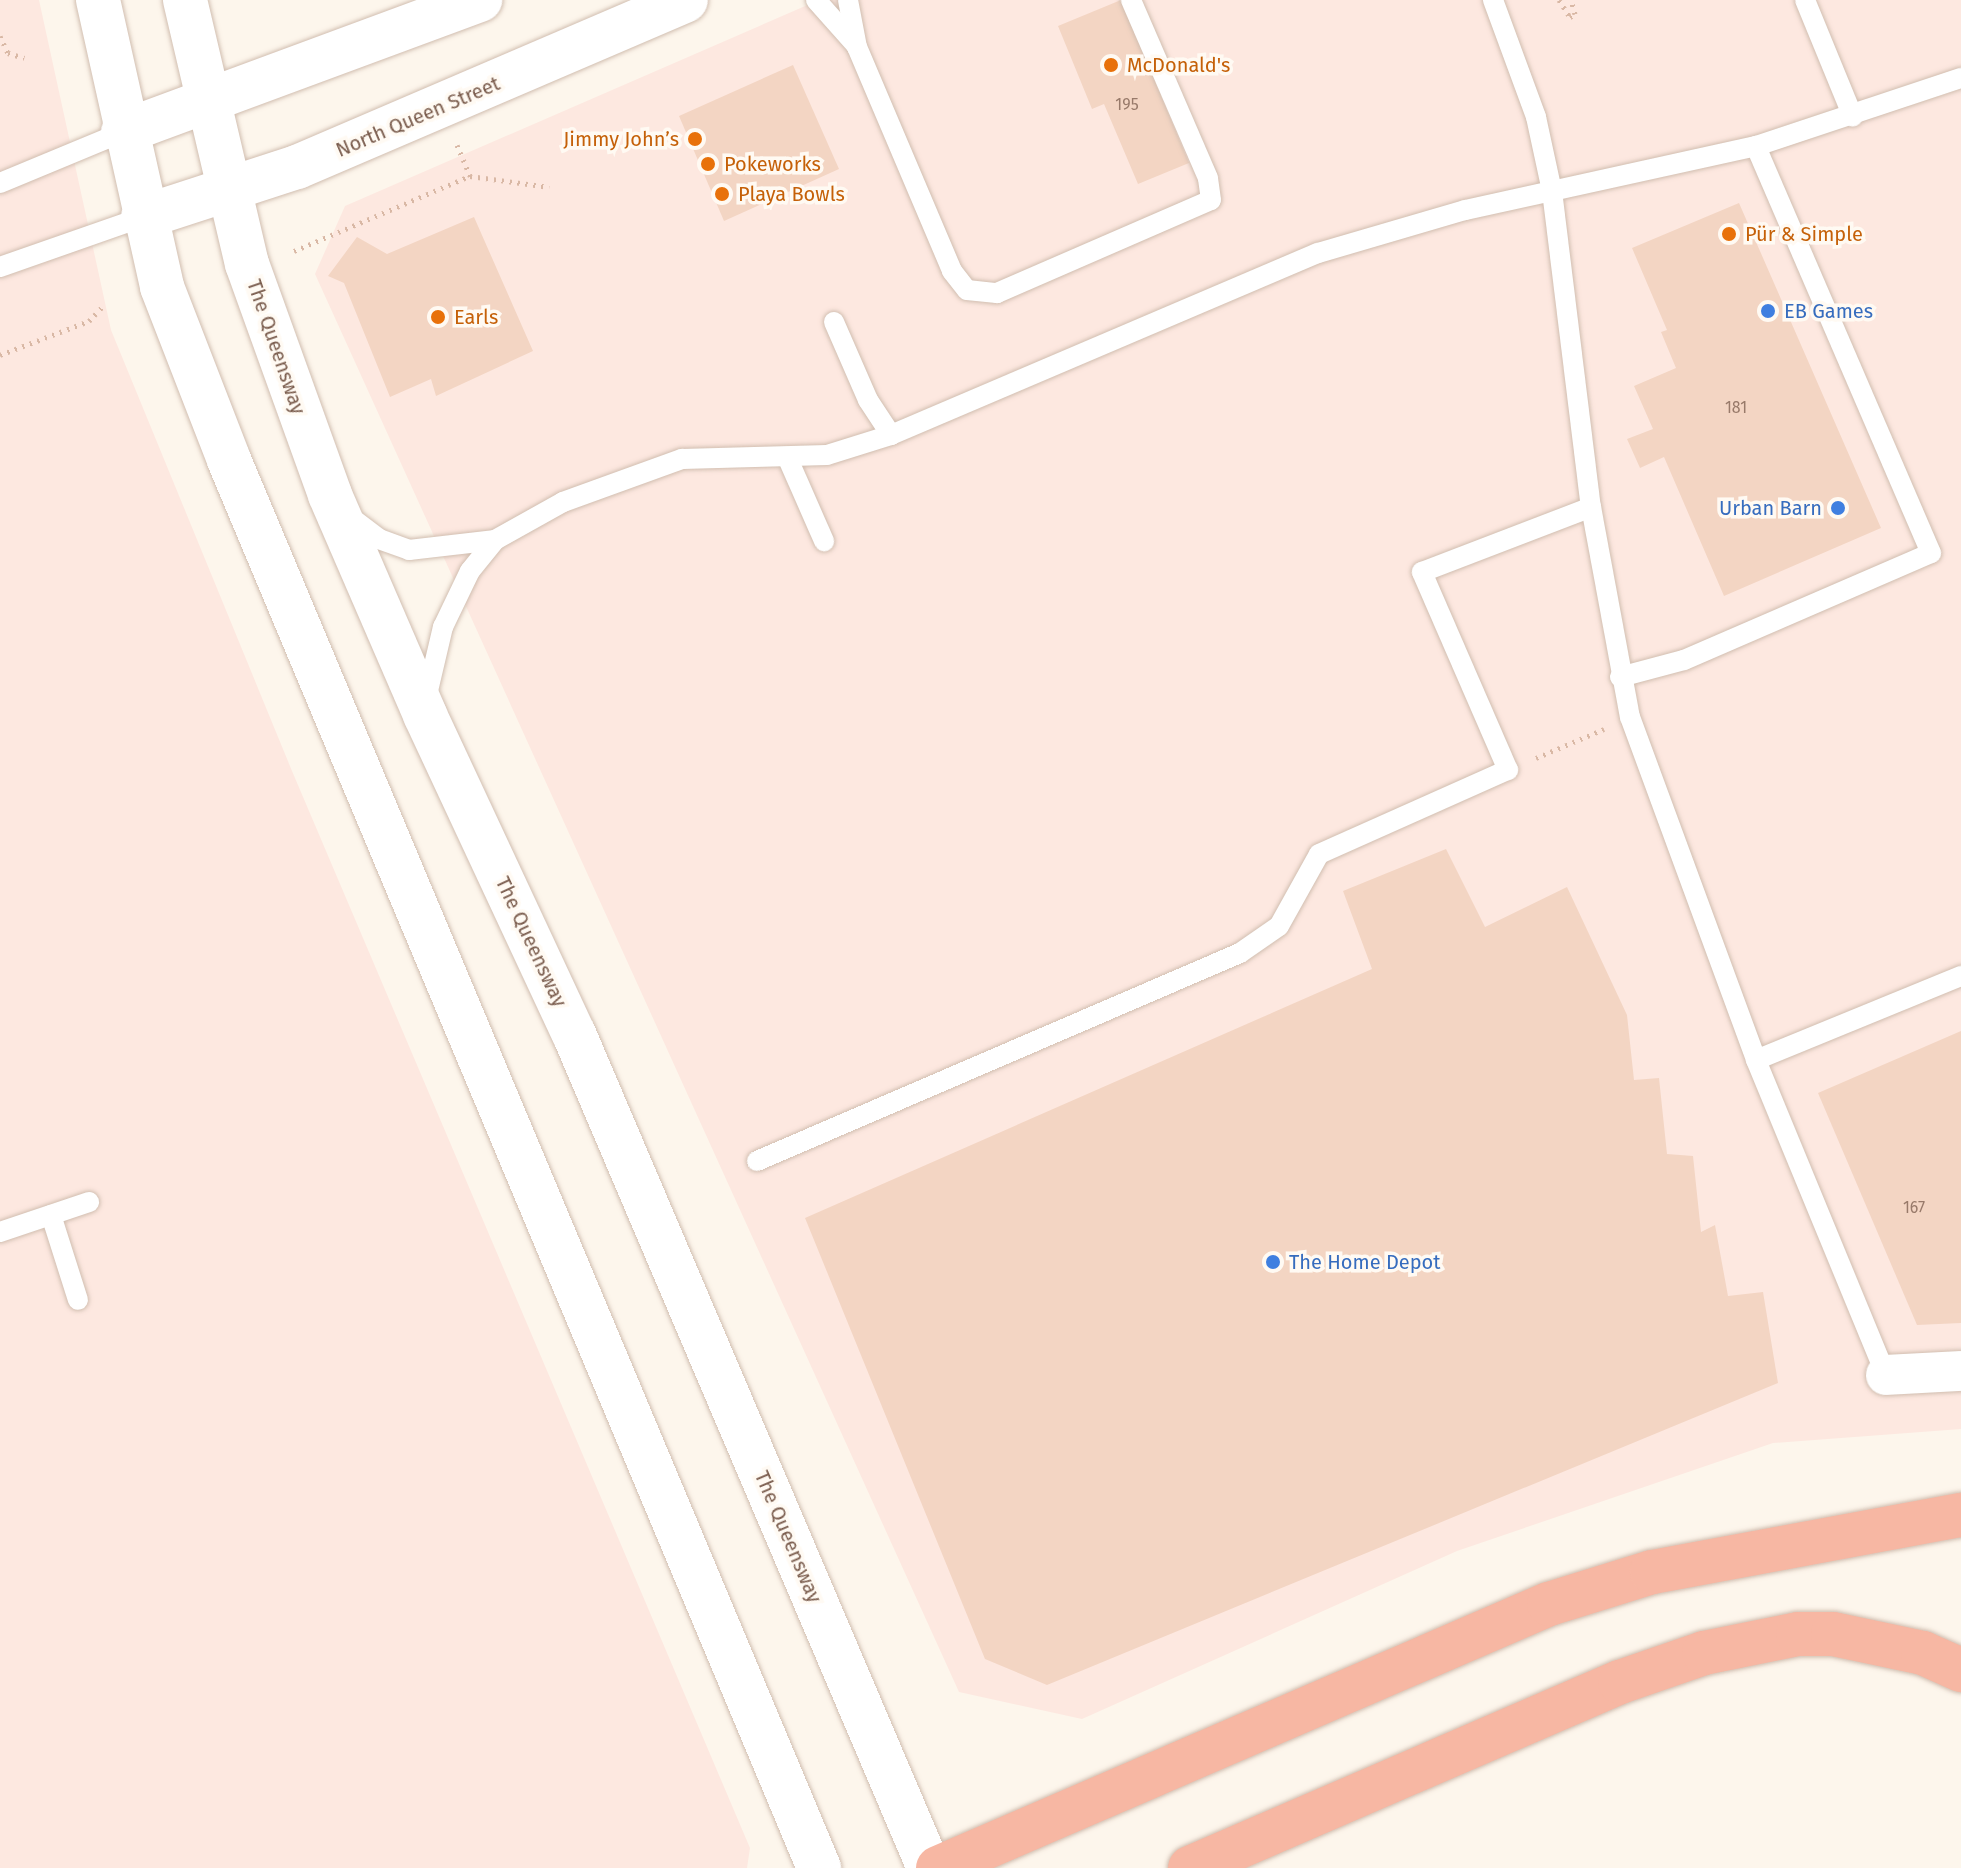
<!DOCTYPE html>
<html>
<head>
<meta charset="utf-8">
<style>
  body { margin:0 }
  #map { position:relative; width:1961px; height:1868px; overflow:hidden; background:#fdf6ec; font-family:"Fira Sans",sans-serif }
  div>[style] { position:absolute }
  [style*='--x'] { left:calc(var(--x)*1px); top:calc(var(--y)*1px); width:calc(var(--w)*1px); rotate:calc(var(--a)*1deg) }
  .commercial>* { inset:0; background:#fde8e0 }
  .building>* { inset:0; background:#f3d5c3 }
  .path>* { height:5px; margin-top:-2.5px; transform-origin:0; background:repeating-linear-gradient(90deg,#d9b8a5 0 2px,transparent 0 8px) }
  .roads { filter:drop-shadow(0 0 2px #d1beb0) drop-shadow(0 0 2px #d1beb0) }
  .service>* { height:20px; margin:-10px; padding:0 10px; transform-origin:10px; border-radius:10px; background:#fff }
  .minor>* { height:40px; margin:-20px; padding:0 20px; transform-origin:20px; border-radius:20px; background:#fff }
  .secondary>* { height:44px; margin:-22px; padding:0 22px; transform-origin:22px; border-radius:22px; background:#fff }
  .motorway>* { height:44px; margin:-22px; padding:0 22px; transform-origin:22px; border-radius:22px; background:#f7b7a3 }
  .dots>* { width:22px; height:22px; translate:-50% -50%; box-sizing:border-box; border:4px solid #fffaf3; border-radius:50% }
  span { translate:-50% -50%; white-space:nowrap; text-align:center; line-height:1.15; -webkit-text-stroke:7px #fffaf3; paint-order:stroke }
  .number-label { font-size:16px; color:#987a6a }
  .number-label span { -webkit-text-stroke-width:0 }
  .food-label { font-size:20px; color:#c56008 }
  .left { translate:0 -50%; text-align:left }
  .right { translate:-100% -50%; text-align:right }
  .street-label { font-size:20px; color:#7a5c4d }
  .shop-label { font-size:20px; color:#366cbe }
</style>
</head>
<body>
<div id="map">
  <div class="commercial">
    <div style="clip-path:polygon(0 0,39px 0,111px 330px,292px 771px,750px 1848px,747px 1868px,0 1868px)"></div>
    <div style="clip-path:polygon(819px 0,1961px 0,1961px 1429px,1773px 1443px,1457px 1551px,1082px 1719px,959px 1692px,315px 274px,345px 206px)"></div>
  </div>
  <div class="building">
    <div style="clip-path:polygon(1121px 0,1189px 163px,1138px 184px,1104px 104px,1092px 109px,1058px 26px)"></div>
    <div style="clip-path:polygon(793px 65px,839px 169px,724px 221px,679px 116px)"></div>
    <div style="clip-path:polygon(1739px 203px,1881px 528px,1724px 596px,1664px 457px,1640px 468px,1627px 439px,1653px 429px,1634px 386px,1676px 368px,1661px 332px,1667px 330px,1632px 248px)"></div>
    <div style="clip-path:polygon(474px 217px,533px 351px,436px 396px,431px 379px,390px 397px,344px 283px,328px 276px,357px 237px,387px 254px)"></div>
    <div style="clip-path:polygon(1446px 849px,1485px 927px,1567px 887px,1627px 1015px,1634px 1080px,1659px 1078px,1667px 1154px,1693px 1156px,1701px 1232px,1715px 1225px,1728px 1296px,1763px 1292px,1778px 1383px,1047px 1685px,985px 1659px,805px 1218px,1372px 969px,1343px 891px)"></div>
    <div style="clip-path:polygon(1961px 1031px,1961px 1323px,1917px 1325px,1818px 1093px)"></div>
  </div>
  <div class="path">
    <div style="--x:1559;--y:0;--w:20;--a:57"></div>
    <div style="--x:1570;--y:17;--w:6;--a:-31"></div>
    <div style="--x:1575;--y:14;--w:15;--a:-106"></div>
    <div style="--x:0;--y:36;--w:19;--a:65"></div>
    <div style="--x:8;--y:53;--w:17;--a:17"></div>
    <div style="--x:457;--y:145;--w:34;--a:67"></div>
    <div style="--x:294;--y:251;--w:191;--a:-23.1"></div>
    <div style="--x:470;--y:176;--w:80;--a:7.9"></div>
    <div style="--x:0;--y:355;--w:95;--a:-20.9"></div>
    <div style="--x:89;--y:321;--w:23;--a:-47"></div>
    <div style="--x:1536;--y:758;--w:74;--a:-23.1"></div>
  </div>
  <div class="roads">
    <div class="service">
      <div style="--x:816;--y:0;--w:60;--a:48.4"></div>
      <div style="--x:848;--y:0;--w:48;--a:79.2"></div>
      <div style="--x:857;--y:47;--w:243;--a:67"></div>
      <div style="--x:952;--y:271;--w:24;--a:52"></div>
      <div style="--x:967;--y:290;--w:30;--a:6"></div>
      <div style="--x:997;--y:293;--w:233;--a:-23.5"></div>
      <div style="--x:1211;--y:200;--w:22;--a:-98"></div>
      <div style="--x:1208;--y:178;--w:194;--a:-113.4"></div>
      <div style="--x:1493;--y:0;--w:125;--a:69.8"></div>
      <div style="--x:1536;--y:117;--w:76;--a:77.8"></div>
      <div style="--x:1552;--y:191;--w:318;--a:83"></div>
      <div style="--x:1591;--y:507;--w:214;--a:79.5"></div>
      <div style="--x:1630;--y:717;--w:365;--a:69.8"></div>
      <div style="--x:1756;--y:1060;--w:341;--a:67.6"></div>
      <div style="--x:1805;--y:0;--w:126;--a:67.7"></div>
      <div style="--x:0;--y:183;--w:133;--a:-22.5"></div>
      <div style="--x:0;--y:267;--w:151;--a:-19.3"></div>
      <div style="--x:834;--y:322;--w:85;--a:66.4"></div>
      <div style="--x:868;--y:400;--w:42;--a:56.7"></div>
      <div style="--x:788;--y:459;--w:90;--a:66.3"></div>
      <div style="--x:349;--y:516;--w:38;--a:37"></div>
      <div style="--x:379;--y:539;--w:32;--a:20"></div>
      <div style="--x:409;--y:550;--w:87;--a:-6.6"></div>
      <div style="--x:1620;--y:677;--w:66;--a:-14.9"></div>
      <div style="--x:1684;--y:660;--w:269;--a:-23.4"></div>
      <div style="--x:1931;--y:553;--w:443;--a:-113.3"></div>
      <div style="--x:427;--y:695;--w:70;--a:-76.8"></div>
      <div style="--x:443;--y:627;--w:62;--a:-64.3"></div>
      <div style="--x:470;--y:571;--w:40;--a:-51"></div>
      <div style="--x:495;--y:540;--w:78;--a:-29.2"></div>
      <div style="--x:563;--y:502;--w:127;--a:-19.9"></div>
      <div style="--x:682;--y:459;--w:145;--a:-1.6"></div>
      <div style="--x:827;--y:455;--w:67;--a:-17.4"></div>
      <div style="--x:891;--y:435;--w:464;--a:-23.1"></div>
      <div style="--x:1318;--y:253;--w:153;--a:-16.3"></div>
      <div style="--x:1465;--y:210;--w:298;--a:-12.4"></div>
      <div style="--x:1756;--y:146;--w:216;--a:-18.4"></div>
      <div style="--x:1756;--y:1060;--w:222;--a:-22.3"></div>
      <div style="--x:757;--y:1161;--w:526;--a:-23.3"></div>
      <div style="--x:1240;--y:953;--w:47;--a:-34.7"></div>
      <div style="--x:1279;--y:926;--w:82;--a:-60.9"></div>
      <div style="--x:1319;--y:854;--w:207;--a:-24"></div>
      <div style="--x:1508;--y:770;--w:216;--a:-113.5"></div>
      <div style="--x:1422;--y:572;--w:181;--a:-21"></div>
      <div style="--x:51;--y:1215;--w:89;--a:72.4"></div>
      <div style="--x:0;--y:1232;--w:94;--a:-18.6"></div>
    </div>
    <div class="minor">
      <div style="--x:1886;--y:1375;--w:75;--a:-3.1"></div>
    </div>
    <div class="secondary">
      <div style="--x:98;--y:0;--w:294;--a:77.4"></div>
      <div style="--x:162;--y:287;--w:186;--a:68.8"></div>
      <div style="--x:229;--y:460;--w:1527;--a:67.26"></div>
      <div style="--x:185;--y:0;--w:271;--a:76.8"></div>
      <div style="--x:247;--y:264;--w:245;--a:70.2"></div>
      <div style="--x:330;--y:495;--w:240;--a:66.6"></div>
      <div style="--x:425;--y:715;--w:352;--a:65"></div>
      <div style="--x:574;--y:1034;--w:906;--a:66.94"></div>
      <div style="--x:123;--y:132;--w:381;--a:-20.3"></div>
      <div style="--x:143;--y:217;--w:162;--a:-18"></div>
      <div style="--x:297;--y:167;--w:423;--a:-23.2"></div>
    </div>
    <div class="motorway">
      <div style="--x:938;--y:1868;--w:666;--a:-23.37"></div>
      <div style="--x:1549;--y:1604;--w:108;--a:-17.3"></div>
      <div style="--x:1652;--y:1572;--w:314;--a:-10.5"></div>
      <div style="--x:1190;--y:1868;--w:469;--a:-23.4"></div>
      <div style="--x:1620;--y:1682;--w:89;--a:-19"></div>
      <div style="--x:1704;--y:1653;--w:96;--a:-11.4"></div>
      <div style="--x:1798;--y:1634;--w:35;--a:0"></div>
      <div style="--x:1833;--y:1634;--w:92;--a:11.9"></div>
      <div style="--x:1923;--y:1653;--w:42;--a:24.1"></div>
    </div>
  </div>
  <div class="dots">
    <div style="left:1111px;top:65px;background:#e8710a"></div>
    <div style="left:695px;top:139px;background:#e8710a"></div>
    <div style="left:708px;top:164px;background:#e8710a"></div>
    <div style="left:722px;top:194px;background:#e8710a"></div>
    <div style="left:1729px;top:234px;background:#e8710a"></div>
    <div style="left:1768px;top:311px;background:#3f7fe0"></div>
    <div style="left:438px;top:317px;background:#e8710a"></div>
    <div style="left:1838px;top:508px;background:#3f7fe0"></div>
    <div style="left:1273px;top:1262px;background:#3f7fe0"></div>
  </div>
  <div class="number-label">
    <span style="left:1127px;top:105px">195</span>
    <span style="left:1736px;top:408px">181</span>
    <span style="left:1914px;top:1208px">167</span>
  </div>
  <div class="food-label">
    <span class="left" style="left:1127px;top:65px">McDonald's</span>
    <span class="right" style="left:679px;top:139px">Jimmy John’s</span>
    <span class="left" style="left:724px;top:164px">Pokeworks</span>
    <span class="left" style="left:738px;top:194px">Playa Bowls</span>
    <span class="left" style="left:1745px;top:234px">Pür &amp; Simple</span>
    <span class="left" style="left:454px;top:317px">Earls</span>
  </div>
  <div class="street-label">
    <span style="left:418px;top:117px;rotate:-23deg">North Queen Street</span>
    <span style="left:276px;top:347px;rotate:71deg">The Queensway</span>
    <span style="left:531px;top:942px;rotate:65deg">The Queensway</span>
    <span style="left:788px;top:1537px;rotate:67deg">The Queensway</span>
  </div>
  <div class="shop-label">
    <span class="left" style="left:1784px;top:311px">EB Games</span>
    <span class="right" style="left:1822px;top:508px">Urban Barn</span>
    <span class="left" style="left:1289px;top:1262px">The Home Depot</span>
  </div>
</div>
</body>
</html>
